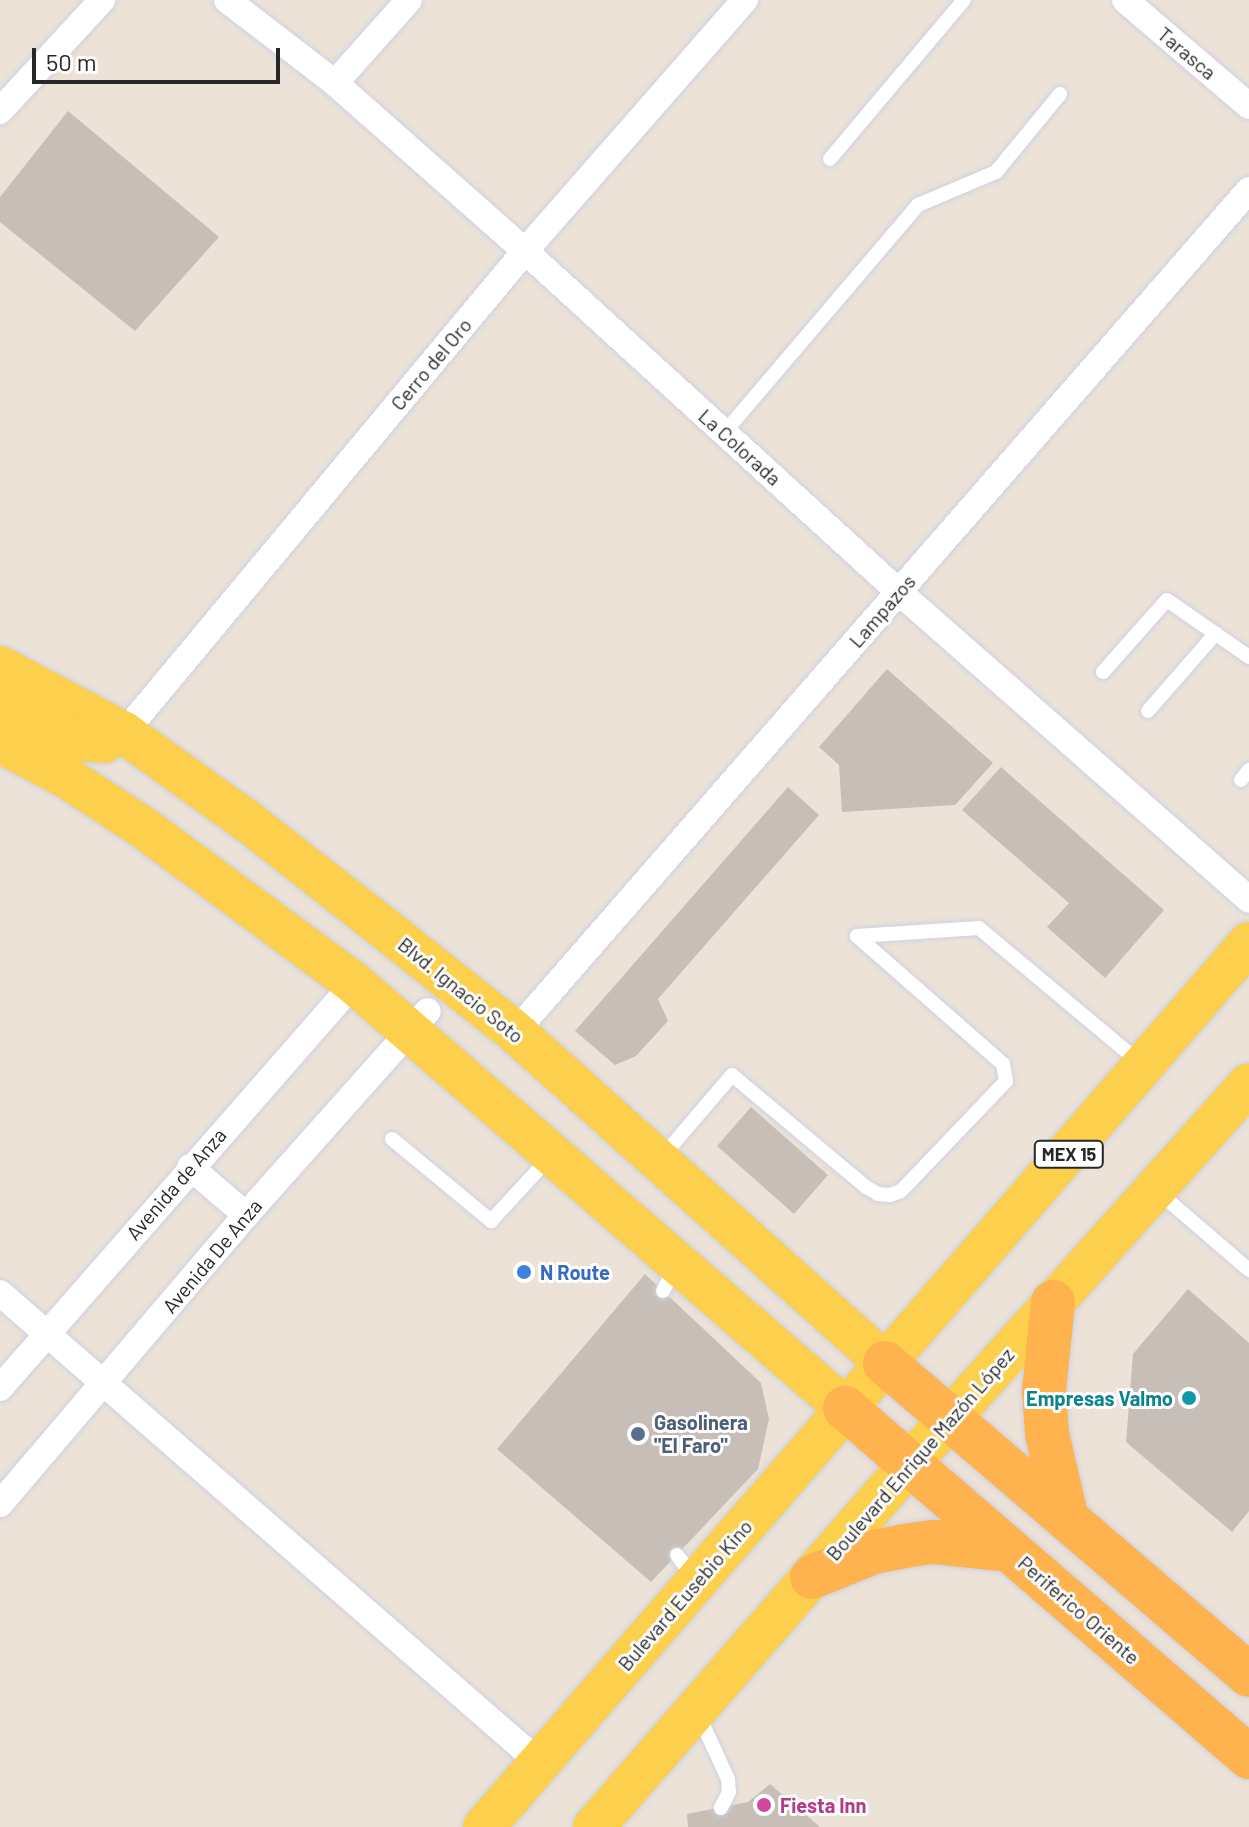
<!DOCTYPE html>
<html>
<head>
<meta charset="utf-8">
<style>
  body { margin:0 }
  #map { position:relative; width:1249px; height:1827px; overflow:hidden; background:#ece2d7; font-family:Barlow,sans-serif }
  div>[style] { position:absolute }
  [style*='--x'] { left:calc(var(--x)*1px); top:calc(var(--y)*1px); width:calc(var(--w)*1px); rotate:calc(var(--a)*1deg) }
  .building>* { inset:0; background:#c7bfb7 }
  .roads { filter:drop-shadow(0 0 2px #cdd1e2) drop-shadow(0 0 2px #cdd1e2) }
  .service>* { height:14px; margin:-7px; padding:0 7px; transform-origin:7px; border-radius:7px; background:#fff }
  .minor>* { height:26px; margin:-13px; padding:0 13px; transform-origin:13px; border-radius:13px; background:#fff }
  .primary>* { height:42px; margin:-21px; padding:0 21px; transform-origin:21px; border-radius:21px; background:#fccf4c }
  .trunk>* { height:44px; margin:-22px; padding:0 22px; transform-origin:22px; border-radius:22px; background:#feb34e }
  .dots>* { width:22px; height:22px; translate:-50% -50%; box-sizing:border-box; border:4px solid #fff; border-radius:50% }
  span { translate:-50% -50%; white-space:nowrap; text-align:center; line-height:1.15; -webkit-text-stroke:6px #fff; paint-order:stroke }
  .shield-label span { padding:2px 6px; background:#fff; border:2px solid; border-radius:6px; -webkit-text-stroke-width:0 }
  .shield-label { font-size:18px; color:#272727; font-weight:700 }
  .street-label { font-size:20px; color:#272727 }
  .shop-label { font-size:20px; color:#366cbe; font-weight:700 }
  .left { translate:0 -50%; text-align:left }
  .culture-label { font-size:20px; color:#0d838f; font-weight:700 }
  .right { translate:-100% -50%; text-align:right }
  .service-label { font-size:20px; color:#4e5e75; font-weight:700 }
  .hotel-label { font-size:20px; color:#b23c85; font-weight:700 }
  .scale { position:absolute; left:32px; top:48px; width:248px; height:36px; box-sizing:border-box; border:4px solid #272727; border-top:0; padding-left:10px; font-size:24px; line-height:28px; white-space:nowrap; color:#272727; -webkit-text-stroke:6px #fff; paint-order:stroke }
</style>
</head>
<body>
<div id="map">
  <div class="building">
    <div style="clip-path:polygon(68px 111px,219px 237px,135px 331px,0 222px,0 197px)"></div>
    <div style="clip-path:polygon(887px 669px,993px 763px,955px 805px,842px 812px,839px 765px,819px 747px)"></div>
    <div style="clip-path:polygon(1001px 767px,1164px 910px,1105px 978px,1047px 927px,1069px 903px,962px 810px)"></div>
    <div style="clip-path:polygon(788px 787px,819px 815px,658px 999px,668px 1021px,636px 1056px,615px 1065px,575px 1031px)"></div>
    <div style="clip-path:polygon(751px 1107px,828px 1175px,794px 1214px,717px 1146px)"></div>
    <div style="clip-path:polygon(645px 1274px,761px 1383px,769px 1419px,758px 1469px,651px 1582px,497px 1449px)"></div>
    <div style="clip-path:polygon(1188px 1289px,1249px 1343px,1249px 1511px,1232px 1532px,1126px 1442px,1133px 1354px)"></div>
    <div style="clip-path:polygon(770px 1784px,820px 1827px,688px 1827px,687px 1814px,748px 1802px)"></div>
  </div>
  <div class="roads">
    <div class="service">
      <div style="--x:830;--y:159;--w:208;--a:-49.9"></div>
      <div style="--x:724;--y:433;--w:299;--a:-49.6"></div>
      <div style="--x:918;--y:205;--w:85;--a:-22.9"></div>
      <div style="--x:996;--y:172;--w:101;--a:-50.6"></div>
      <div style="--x:1103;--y:672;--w:96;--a:-48.4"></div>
      <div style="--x:1167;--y:600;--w:100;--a:34.8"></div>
      <div style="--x:1148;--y:711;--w:103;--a:-48.9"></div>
      <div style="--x:1241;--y:780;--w:13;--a:-51"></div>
      <div style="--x:857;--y:936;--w:122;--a:-3.8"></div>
      <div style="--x:979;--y:928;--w:209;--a:39.9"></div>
      <div style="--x:392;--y:1139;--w:129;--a:39.6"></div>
      <div style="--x:491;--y:1221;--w:87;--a:-47.3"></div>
      <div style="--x:662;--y:1157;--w:108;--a:-49.5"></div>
      <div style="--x:732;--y:1075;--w:175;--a:39.9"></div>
      <div style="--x:866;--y:1187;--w:14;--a:30"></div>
      <div style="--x:878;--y:1194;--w:12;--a:5"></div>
      <div style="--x:890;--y:1195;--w:12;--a:-20"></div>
      <div style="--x:901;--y:1191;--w:152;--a:-46.3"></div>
      <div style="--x:1006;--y:1081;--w:17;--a:-100"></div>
      <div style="--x:1003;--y:1064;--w:194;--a:-138.8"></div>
      <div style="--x:1156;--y:1190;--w:123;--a:40.7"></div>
      <div style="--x:663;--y:1291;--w:28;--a:-63"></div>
      <div style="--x:677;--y:1555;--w:30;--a:53"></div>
      <div style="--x:699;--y:1716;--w:69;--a:65.3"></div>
      <div style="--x:728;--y:1779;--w:13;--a:86"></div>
      <div style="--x:729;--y:1792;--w:18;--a:117"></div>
    </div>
    <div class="minor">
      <div style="--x:227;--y:0;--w:136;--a:37.5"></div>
      <div style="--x:335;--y:83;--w:254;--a:41.5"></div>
      <div style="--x:525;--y:251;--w:506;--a:42.36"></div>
      <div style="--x:899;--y:592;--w:466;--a:41.3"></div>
      <div style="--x:1125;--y:0;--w:163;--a:40.5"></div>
      <div style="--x:335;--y:83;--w:111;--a:-48.3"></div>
      <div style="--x:0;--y:111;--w:151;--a:-47.4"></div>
      <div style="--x:124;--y:733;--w:627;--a:-50.24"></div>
      <div style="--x:525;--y:251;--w:334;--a:-48.8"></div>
      <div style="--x:515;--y:1032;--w:1117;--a:-48.92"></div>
      <div style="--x:190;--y:1167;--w:74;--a:40.6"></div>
      <div style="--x:0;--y:1293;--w:716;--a:41.04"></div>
      <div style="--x:0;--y:1388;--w:538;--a:-48.84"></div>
      <div style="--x:0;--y:1504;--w:380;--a:-49.6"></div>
      <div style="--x:246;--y:1215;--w:273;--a:-48.3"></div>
    </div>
    <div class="primary">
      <div style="--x:0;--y:667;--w:140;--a:28"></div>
      <div style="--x:124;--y:733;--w:151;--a:35.6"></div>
      <div style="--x:247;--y:821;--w:187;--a:38"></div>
      <div style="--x:394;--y:936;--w:154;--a:38.4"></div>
      <div style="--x:515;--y:1032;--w:496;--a:41.8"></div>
      <div style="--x:0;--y:702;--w:88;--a:25.7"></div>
      <div style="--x:79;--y:740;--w:25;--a:5"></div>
      <div style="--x:0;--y:742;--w:78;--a:28.2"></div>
      <div style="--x:69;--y:779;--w:90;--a:33.2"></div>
      <div style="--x:144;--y:828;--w:261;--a:36.4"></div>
      <div style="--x:354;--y:983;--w:649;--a:40.88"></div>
      <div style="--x:484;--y:1827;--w:1169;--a:-49.13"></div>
      <div style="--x:594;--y:1827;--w:482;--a:-49"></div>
      <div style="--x:910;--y:1463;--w:508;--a:-48.19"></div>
    </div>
    <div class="trunk">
      <div style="--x:1053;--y:1302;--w:89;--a:95.8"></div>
      <div style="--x:1044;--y:1391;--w:43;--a:86"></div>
      <div style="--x:1047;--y:1434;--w:87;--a:76.8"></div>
      <div style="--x:885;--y:1363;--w:479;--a:40.6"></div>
      <div style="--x:845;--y:1408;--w:534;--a:40.82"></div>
      <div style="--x:812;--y:1577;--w:67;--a:-22"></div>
      <div style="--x:874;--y:1552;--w:31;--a:-11"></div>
      <div style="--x:904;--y:1546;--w:30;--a:-8"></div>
      <div style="--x:934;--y:1542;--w:75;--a:6.1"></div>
    </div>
  </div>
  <div class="dots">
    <div style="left:524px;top:1272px;background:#3f7fe0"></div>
    <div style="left:1189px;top:1398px;background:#0f9aa8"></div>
    <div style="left:638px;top:1434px;background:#5c6f8a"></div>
    <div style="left:764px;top:1805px;background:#d1479c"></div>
  </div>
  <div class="shield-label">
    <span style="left:1069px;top:1154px">MEX 15</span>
  </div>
  <div class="street-label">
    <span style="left:1187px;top:53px;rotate:40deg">Tarasca</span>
    <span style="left:431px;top:364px;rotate:-50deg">Cerro del Oro</span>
    <span style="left:740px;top:447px;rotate:42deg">La Colorada</span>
    <span style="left:882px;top:611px;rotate:-49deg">Lampazos</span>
    <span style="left:461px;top:990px;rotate:39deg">Blvd. Ignacio Soto</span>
    <span style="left:176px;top:1184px;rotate:-49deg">Avenida de Anza</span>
    <span style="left:212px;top:1256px;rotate:-50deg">Avenida De Anza</span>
    <span style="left:920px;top:1454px;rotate:-49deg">Boulevard Enrique Mazón López</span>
    <span style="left:685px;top:1595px;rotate:-49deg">Bulevard Eusebio Kino</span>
    <span style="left:1079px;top:1610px;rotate:41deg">Periferico Oriente</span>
  </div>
  <div class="shop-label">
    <span class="left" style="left:540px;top:1272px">N Route</span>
  </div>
  <div class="culture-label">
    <span class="right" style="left:1173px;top:1398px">Empresas Valmo</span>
  </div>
  <div class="service-label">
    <span class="left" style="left:654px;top:1434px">Gasolinera<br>"El Faro"</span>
  </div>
  <div class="hotel-label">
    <span class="left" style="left:780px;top:1805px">Fiesta Inn</span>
  </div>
  <div class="scale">50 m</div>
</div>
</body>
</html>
